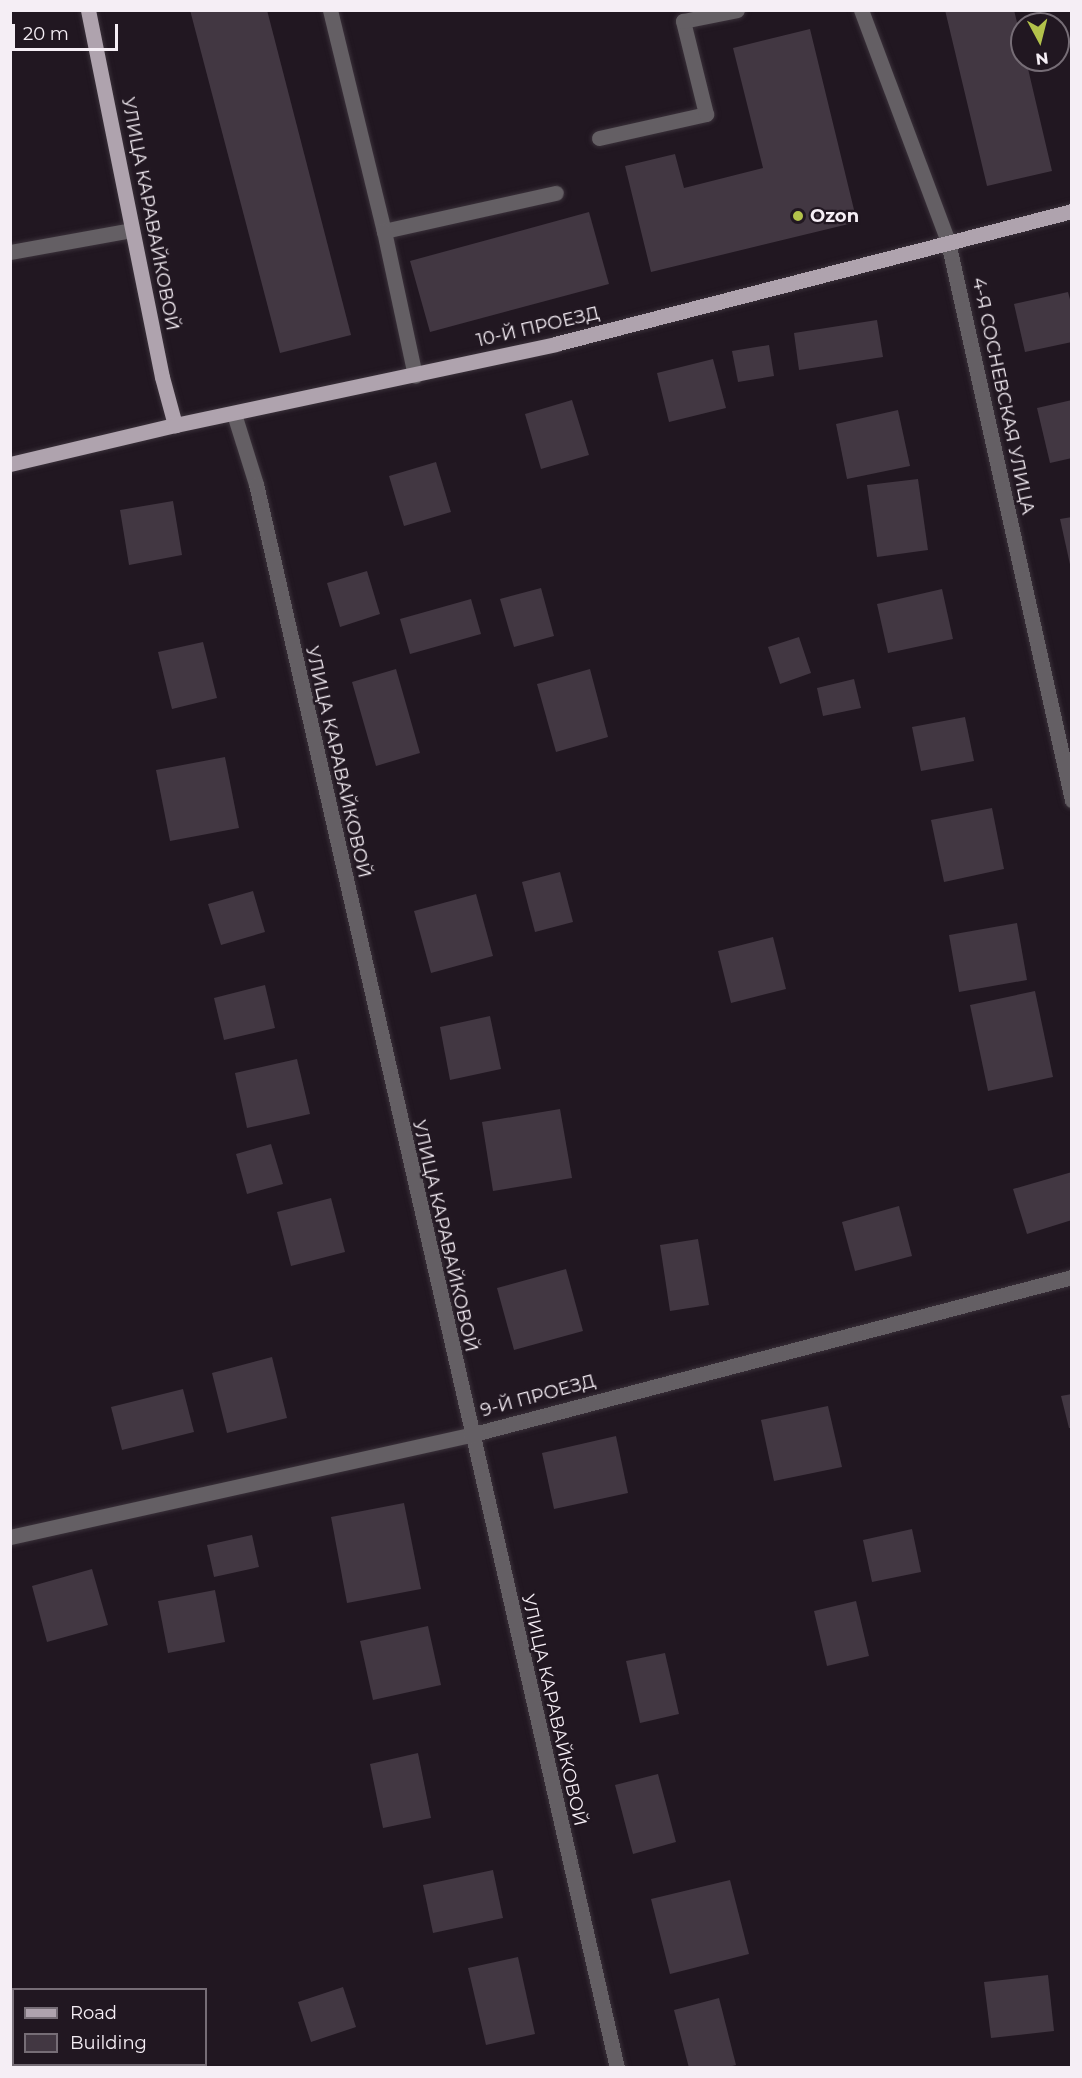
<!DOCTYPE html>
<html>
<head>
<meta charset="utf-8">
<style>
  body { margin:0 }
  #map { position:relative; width:1082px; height:2078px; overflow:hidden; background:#211721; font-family:Montserrat,sans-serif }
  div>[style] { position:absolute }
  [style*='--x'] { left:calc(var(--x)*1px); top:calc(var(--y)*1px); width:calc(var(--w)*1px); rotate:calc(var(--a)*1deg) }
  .building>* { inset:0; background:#423742 }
  .roads { filter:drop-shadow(0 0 2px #3a313a) drop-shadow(0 0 2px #3a313a) }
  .minor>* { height:15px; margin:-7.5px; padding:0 7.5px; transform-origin:7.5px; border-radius:7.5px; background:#645f64 }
  .major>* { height:15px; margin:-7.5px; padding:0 7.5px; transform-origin:7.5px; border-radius:7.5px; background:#afa3ae }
  .dots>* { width:16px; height:16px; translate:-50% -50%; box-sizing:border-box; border:3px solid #211721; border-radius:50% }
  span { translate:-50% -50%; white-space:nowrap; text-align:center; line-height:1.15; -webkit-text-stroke:4.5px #211721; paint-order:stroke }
  .street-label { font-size:18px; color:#f5eef5 }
  .poi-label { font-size:18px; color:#f5eef5; font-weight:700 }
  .left { translate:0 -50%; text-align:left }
  .frame { position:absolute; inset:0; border:12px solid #f5eef5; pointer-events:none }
  .legend { position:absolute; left:12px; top:1988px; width:195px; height:78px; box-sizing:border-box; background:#211721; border:2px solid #766d76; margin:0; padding:8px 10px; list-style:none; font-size:18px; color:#f5eef5 }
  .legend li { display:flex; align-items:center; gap:12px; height:30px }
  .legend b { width:30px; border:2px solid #766d76 }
  .north { position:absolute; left:1010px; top:12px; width:60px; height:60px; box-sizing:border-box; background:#211721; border:2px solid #766d76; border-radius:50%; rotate:173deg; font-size:16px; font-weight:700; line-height:24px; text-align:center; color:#f5eef5 }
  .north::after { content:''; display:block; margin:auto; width:21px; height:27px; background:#b3c24b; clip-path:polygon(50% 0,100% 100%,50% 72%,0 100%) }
  .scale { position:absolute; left:12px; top:24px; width:106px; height:27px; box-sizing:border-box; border:3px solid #f5eef5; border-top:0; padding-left:8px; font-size:18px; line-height:21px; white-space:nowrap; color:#f5eef5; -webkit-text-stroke:4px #211721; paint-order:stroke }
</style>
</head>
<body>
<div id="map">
  <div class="building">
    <div style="clip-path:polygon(190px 10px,267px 10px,351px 335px,280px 353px)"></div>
    <div style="clip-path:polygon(945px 10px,1014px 10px,1022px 43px,1022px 60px,1026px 60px,1052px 171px,987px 186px)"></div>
    <div style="clip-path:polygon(810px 29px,857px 222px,651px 272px,625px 166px,675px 154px,684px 188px,763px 168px,733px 48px)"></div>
    <div style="clip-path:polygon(589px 212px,609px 284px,430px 332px,410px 261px)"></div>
    <div style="clip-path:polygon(1068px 292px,1072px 307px,1072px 342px,1025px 352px,1014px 304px)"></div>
    <div style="clip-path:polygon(877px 320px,883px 357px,799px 370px,794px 333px)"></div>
    <div style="clip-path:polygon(769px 345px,774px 376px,738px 382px,732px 351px)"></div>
    <div style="clip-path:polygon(713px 359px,726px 408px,669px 422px,657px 373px)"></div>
    <div style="clip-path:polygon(572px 400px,589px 455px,541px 469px,525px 414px)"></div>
    <div style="clip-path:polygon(1072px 400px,1072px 458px,1050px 463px,1037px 408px)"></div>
    <div style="clip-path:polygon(898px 410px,910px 466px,847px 479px,836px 424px)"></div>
    <div style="clip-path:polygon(436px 462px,451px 512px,404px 526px,389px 476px)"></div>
    <div style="clip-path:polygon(918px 479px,928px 550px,877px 557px,867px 485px)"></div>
    <div style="clip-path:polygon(173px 501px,182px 555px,129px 565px,120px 510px)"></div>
    <div style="clip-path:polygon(1072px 517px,1072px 569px,1071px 569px,1060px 519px)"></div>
    <div style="clip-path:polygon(367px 571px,380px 614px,340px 627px,327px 583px)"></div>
    <div style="clip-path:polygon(541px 588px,554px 636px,514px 647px,500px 599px)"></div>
    <div style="clip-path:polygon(942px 589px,953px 639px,888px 653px,877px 604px)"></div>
    <div style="clip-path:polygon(471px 599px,481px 634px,410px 654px,400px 619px)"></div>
    <div style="clip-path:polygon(799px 637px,811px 673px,780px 684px,768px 647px)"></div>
    <div style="clip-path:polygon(203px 642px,217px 698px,172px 709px,158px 652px)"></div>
    <div style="clip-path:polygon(396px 669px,420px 753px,376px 766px,352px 682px)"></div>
    <div style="clip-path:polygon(590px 669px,608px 737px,556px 752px,537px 684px)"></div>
    <div style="clip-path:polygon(854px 679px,861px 708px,823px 716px,817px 688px)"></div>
    <div style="clip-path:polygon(965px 717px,974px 761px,921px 771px,912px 727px)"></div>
    <div style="clip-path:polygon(225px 757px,239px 828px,170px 841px,156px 770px)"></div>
    <div style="clip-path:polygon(992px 808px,1004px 869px,944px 882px,931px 820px)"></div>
    <div style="clip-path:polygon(560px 872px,573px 922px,535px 932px,522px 882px)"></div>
    <div style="clip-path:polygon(253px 891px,265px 932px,221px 945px,208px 904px)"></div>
    <div style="clip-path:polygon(476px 894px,493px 956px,431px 973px,414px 911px)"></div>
    <div style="clip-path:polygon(1017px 923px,1027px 980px,959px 992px,949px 935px)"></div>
    <div style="clip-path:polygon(773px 937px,786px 989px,731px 1003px,718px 951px)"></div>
    <div style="clip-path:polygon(265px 985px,275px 1028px,224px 1040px,214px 998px)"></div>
    <div style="clip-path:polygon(1035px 991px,1053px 1077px,988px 1091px,970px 1005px)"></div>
    <div style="clip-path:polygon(490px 1016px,501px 1069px,450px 1080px,440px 1027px)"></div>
    <div style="clip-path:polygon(297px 1059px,310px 1114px,247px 1128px,235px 1073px)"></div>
    <div style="clip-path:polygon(560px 1109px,572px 1178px,493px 1191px,482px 1122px)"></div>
    <div style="clip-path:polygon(271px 1144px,283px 1184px,247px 1194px,236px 1154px)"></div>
    <div style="clip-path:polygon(1072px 1172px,1072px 1220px,1027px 1234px,1013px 1189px)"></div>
    <div style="clip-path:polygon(331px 1198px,345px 1252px,291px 1266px,277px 1212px)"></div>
    <div style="clip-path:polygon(899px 1206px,912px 1256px,855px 1271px,842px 1222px)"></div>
    <div style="clip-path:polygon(698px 1239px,709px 1305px,670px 1311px,660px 1245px)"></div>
    <div style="clip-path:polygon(566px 1269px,583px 1331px,514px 1350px,497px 1288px)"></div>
    <div style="clip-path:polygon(272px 1357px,287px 1418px,227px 1433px,212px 1373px)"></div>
    <div style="clip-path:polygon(183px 1389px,194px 1432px,122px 1450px,111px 1407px)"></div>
    <div style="clip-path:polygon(1072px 1394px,1072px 1428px,1069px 1428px,1061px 1396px)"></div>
    <div style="clip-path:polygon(828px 1406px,842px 1467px,774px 1481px,761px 1420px)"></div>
    <div style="clip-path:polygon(616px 1436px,628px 1493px,554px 1509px,542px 1453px)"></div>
    <div style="clip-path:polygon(404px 1503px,421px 1589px,347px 1603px,331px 1517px)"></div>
    <div style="clip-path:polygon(912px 1529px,921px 1572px,872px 1582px,863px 1540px)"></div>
    <div style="clip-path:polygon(252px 1535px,259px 1567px,214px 1577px,207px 1545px)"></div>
    <div style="clip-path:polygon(92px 1569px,108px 1625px,47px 1642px,32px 1586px)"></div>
    <div style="clip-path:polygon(215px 1590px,225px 1642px,168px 1653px,158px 1601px)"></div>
    <div style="clip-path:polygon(856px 1601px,869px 1656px,827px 1666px,814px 1611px)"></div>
    <div style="clip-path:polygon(428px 1626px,441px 1685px,373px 1700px,360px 1641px)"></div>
    <div style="clip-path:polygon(665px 1653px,679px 1714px,640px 1723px,626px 1661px)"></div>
    <div style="clip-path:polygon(418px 1753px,431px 1818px,383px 1828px,370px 1764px)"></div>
    <div style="clip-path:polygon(658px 1774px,676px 1842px,633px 1854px,615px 1785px)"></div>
    <div style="clip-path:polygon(493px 1870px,503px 1918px,433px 1933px,423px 1885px)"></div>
    <div style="clip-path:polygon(730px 1880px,749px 1954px,670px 1974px,651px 1899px)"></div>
    <div style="clip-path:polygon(518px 1957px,535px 2034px,486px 2045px,468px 1968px)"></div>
    <div style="clip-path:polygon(1048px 1975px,1054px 2031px,991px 2038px,984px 1982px)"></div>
    <div style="clip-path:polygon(343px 1987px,356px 2027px,311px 2042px,298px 2002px)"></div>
    <div style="clip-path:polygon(719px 1998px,736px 2065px,724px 2068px,689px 2068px,674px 2010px)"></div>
    <div style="clip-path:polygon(14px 2055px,14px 2064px,32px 2064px,32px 2068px,10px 2068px,10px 2056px)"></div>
  </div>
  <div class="roads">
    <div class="minor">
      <div style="--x:330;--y:10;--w:228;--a:76.3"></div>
      <div style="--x:384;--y:231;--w:176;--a:-12.5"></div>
      <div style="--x:861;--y:10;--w:248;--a:69.4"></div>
      <div style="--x:948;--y:242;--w:572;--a:77.47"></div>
      <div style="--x:599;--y:138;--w:110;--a:-12.6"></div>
      <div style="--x:706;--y:114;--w:96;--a:-103.9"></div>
      <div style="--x:683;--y:21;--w:55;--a:-11.5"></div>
      <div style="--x:384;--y:231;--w:148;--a:77.9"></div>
      <div style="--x:10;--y:252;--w:124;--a:-10.2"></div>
      <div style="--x:234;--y:414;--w:73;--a:72.6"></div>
      <div style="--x:256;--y:484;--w:1625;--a:77.16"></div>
      <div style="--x:10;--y:1537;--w:471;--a:-12.5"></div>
      <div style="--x:470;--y:1435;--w:622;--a:-14.71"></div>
    </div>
    <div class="major">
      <div style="--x:88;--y:10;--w:374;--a:78.6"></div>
      <div style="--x:162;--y:377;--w:50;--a:74.8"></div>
      <div style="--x:10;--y:464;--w:170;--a:-13.3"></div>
      <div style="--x:175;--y:425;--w:389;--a:-12"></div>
      <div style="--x:555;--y:344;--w:534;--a:-14.43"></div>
    </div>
  </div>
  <div class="dots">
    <div style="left:798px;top:216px;background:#b3c24b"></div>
  </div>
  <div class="street-label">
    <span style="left:150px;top:214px;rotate:79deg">УЛИЦА КАРАВАЙКОВОЙ</span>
    <span style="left:538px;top:327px;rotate:-13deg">10-Й ПРОЕЗД</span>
    <span style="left:1003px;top:396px;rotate:78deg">4-Я СОСНЕВСКАЯ УЛИЦА</span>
    <span style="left:338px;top:762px;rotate:77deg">УЛИЦА КАРАВАЙКОВОЙ</span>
    <span style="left:445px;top:1236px;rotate:77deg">УЛИЦА КАРАВАЙКОВОЙ</span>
    <span style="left:538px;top:1396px;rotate:-15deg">9-Й ПРОЕЗД</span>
    <span style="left:554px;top:1710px;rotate:77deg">УЛИЦА КАРАВАЙКОВОЙ</span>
  </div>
  <div class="poi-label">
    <span class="left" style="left:810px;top:216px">Ozon</span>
  </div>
  <div class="frame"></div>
  <ul class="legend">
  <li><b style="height:8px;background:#afa3ae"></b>Road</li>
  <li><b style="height:16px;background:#423742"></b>Building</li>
  </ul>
  <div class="north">N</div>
  <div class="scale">20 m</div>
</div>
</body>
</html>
